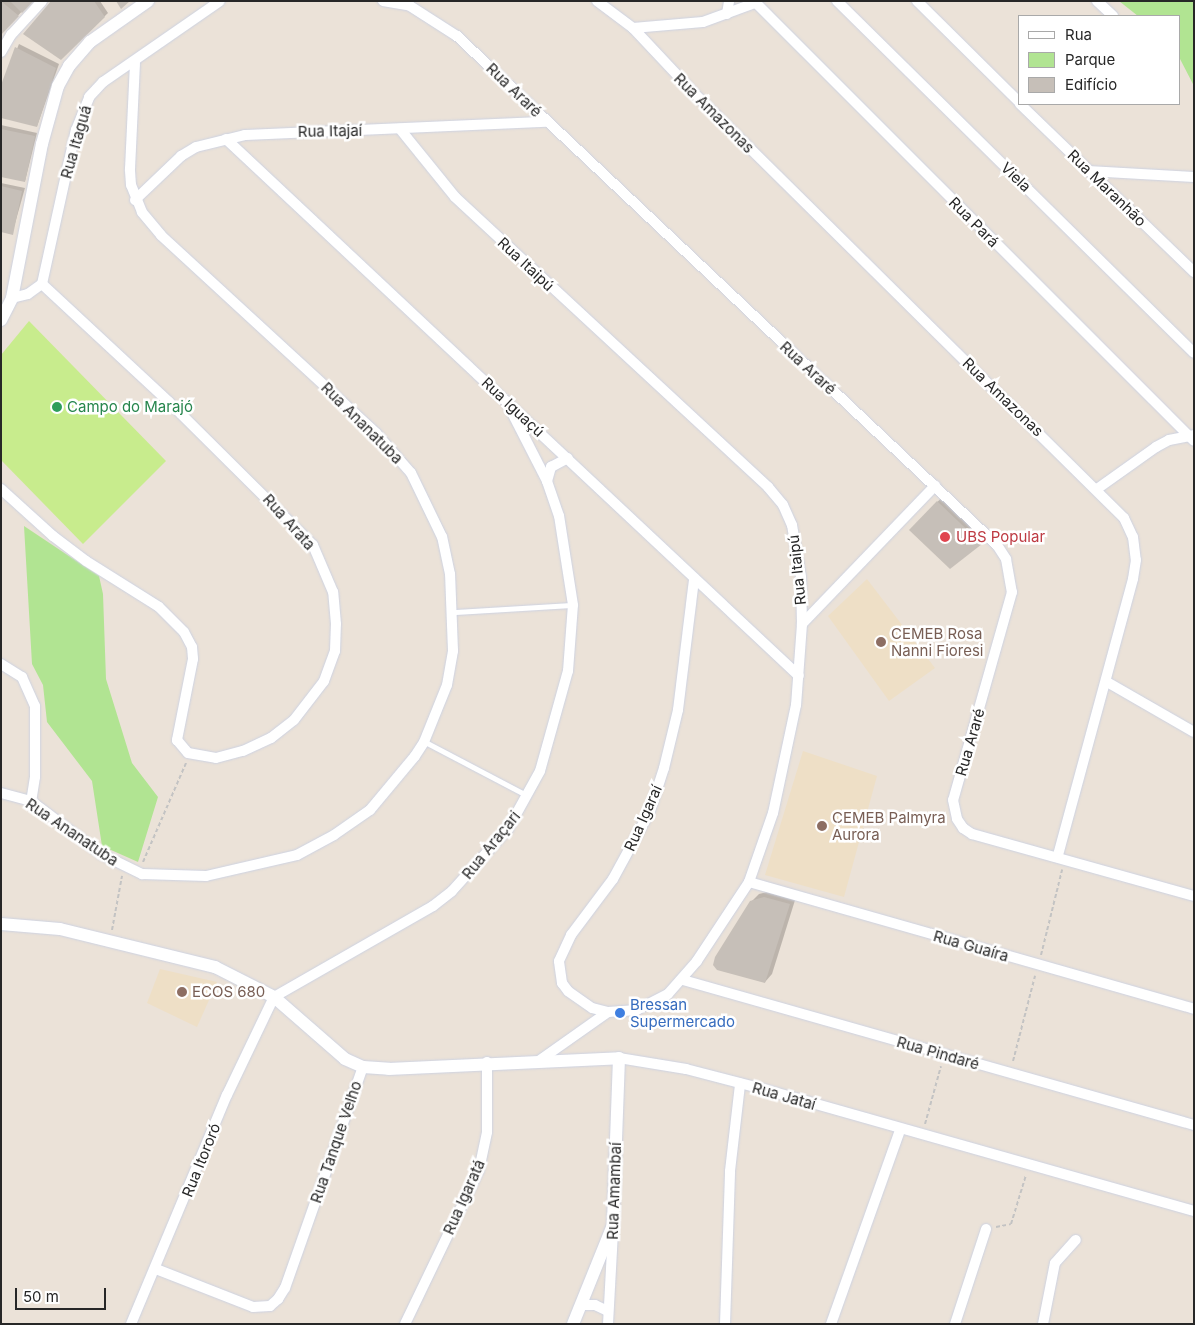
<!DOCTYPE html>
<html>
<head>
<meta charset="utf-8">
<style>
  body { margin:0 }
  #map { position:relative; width:1195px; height:1325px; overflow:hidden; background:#ebe2d8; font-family:Inter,sans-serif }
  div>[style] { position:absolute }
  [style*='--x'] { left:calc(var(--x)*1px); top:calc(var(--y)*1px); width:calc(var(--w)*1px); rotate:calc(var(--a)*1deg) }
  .education>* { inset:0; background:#eedfc6 }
  .green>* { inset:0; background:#b1e492 }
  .pitch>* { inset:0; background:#c8ec8d }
  .shadow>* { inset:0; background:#0003 }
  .building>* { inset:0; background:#c6bfb8 }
  .path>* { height:2px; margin-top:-1px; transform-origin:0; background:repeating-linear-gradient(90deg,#c3c3c3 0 4px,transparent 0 6.5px) }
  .roads { filter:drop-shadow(0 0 1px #cdd2e1) drop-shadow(0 0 1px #cdd2e1) }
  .service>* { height:5px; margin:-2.5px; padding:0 2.5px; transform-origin:2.5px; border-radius:2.5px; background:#fff }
  .minor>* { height:10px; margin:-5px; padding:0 5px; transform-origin:5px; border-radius:5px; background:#fff }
  .tertiary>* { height:12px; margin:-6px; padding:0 6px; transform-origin:6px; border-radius:6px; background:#fff }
  .dots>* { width:14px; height:14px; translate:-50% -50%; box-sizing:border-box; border:2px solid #fff; border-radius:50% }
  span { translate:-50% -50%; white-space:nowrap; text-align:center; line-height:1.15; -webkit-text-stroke:5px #fff; paint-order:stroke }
  .street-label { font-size:15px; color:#272727 }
  .leisure-label { font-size:15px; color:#27864d }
  .left { translate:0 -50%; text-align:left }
  .health-label { font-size:15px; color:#be3a42 }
  .education-label { font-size:15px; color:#785e54 }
  .shop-label { font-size:15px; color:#366cbe }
  .frame { position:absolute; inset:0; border:2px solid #272727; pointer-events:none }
  .legend { position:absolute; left:1018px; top:15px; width:162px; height:90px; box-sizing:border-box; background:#fff; border:1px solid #a9a9a9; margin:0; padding:6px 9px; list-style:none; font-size:15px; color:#272727 }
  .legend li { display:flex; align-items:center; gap:10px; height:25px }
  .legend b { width:25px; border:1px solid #a9a9a9 }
  .scale { position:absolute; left:15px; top:1288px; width:91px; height:22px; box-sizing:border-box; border:2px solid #272727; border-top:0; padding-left:6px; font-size:15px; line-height:18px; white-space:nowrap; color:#272727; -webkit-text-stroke:4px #fff; paint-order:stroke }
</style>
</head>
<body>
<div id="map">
  <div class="education">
    <div style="clip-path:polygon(867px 579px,935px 668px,889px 701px,828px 616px)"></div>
    <div style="clip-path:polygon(803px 751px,877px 776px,844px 897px,765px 875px)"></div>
    <div style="clip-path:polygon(160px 969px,217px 982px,197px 1027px,147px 1003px)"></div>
  </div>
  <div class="green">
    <div style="clip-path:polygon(1119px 1px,1194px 1px,1194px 86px,1179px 57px,1179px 16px,1138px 16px)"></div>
    <div style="clip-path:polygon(24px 526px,99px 576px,103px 594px,106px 679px,132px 763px,158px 797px,138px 862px,102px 846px,92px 781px,47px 722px,43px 685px,32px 664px)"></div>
  </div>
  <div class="pitch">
    <div style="clip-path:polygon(29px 321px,166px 461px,83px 544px,1px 460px,1px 355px)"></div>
  </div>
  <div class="shadow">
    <div style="clip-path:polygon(32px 1px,25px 8px,1px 34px,1px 2px)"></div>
    <div style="clip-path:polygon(53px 1px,100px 1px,108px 13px,61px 58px)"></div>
    <div style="clip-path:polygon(19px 44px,59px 64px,37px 126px,1px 88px)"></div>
    <div style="clip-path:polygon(1px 125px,37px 133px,25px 181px,1px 147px)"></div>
    <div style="clip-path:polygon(1px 183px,25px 188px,12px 234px,1px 231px)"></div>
    <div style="clip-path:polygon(945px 494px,988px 536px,950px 567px,911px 530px)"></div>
    <div style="clip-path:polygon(772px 891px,796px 897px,772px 974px,765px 982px,751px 902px,759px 894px)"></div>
  </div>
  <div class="building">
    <div style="clip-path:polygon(1px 1px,19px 16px,1px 35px)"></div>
    <div style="clip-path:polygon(10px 1px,34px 1px,22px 13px)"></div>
    <div style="clip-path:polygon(51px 1px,94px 1px,105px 17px,61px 60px,23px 34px)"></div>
    <div style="clip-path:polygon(116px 1px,130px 1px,121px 9px)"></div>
    <div style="clip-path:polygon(15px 47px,56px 68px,37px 127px,1px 118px,1px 85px)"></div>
    <div style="clip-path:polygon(1px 129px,35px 136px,25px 182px,1px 177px)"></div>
    <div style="clip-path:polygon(1px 186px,22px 191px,13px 235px,1px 232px)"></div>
    <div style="clip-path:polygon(937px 501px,982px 544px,950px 569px,909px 530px)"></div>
    <div style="clip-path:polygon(764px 897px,790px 904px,765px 983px,717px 970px,713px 965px,715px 957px,750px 901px)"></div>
  </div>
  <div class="path">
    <div style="--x:143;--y:862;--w:108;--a:-66.5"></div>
    <div style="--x:112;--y:930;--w:55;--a:-79.5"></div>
    <div style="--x:1041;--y:955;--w:88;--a:-76.1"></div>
    <div style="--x:1013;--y:1061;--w:88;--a:-75.5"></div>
    <div style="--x:925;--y:1124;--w:60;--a:-74.6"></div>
    <div style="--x:996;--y:1227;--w:15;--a:-11"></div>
    <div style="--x:1011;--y:1224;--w:51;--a:-73"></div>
  </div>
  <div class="roads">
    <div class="service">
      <div style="--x:454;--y:612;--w:119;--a:-3.4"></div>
      <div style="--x:425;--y:742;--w:116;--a:27.7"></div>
    </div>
    <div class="minor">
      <div style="--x:383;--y:1;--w:27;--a:10"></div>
      <div style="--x:410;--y:6;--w:56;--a:32.6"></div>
      <div style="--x:457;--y:36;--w:742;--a:43.31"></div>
      <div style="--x:997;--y:545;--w:17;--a:57"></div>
      <div style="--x:1006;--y:559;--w:34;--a:80"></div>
      <div style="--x:1012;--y:592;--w:216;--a:105.8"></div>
      <div style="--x:953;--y:800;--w:19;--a:78"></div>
      <div style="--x:957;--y:819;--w:11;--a:56"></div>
      <div style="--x:963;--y:828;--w:11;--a:34"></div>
      <div style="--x:972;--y:834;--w:230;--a:15.6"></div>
      <div style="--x:597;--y:1;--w:45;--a:36.9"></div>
      <div style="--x:633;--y:28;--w:88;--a:46.8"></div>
      <div style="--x:693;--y:92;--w:606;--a:44.67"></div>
      <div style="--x:1124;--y:518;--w:21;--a:65"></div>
      <div style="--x:1133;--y:537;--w:23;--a:83"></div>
      <div style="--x:1136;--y:560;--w:19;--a:99"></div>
      <div style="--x:1133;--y:579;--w:287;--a:105.2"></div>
      <div style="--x:754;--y:1;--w:622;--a:45"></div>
      <div style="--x:837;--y:1;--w:501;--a:44.6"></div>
      <div style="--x:917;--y:1;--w:144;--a:44.7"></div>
      <div style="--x:1097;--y:1;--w:22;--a:43"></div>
      <div style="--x:727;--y:14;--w:13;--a:-81"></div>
      <div style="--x:633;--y:28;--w:70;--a:-4.9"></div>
      <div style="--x:703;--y:22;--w:55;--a:-20.1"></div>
      <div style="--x:1;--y:52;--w:20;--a:-60"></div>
      <div style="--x:11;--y:35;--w:46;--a:-47.6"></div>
      <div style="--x:1020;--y:104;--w:242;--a:44"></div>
      <div style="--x:400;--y:129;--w:87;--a:51"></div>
      <div style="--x:455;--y:197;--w:427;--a:42.8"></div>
      <div style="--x:768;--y:487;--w:23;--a:50"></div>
      <div style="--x:783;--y:505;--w:22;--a:66"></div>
      <div style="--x:792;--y:525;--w:53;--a:80.2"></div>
      <div style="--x:801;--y:577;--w:47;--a:88.8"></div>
      <div style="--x:802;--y:624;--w:81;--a:94.2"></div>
      <div style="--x:796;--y:705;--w:110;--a:102"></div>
      <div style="--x:773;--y:813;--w:73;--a:109.2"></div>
      <div style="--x:749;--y:882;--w:95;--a:123.4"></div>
      <div style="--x:697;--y:961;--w:44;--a:131.3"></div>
      <div style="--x:668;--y:994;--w:35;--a:153"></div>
      <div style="--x:637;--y:1010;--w:29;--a:176"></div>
      <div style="--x:608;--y:1012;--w:16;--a:-166"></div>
      <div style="--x:592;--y:1008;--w:29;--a:-145"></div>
      <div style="--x:568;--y:991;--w:10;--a:-127"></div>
      <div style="--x:562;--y:983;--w:22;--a:-98"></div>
      <div style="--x:559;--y:961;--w:29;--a:-65"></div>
      <div style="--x:571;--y:935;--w:70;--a:-53.1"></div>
      <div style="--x:613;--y:879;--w:77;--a:-61.4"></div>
      <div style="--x:650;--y:811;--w:45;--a:-72"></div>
      <div style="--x:664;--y:768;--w:60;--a:-76.4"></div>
      <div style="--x:678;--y:710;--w:132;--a:-83"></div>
      <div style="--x:226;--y:139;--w:785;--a:43.14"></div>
      <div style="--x:1088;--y:171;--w:106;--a:3.2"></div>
      <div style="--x:135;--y:200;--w:64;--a:-43.7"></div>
      <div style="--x:181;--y:156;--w:17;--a:-31"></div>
      <div style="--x:196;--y:147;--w:50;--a:-13.8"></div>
      <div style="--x:245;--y:135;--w:302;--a:-2.5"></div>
      <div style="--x:12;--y:298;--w:16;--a:-14"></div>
      <div style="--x:28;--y:294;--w:17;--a:-36"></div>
      <div style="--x:42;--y:284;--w:158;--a:-77.6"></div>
      <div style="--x:76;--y:130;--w:35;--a:-68"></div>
      <div style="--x:89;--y:97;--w:21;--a:-47"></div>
      <div style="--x:103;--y:82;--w:142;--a:-34.7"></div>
      <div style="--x:547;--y:481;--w:15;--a:-74"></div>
      <div style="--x:551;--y:467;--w:19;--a:-28"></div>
      <div style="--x:1;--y:489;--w:70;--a:42.1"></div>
      <div style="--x:53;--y:536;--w:41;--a:37.1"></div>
      <div style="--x:86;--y:561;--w:86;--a:32.2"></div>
      <div style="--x:159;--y:607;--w:35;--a:45"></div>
      <div style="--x:184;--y:632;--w:17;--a:62"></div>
      <div style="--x:192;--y:647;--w:12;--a:85"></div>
      <div style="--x:193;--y:659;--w:83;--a:101.2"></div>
      <div style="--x:177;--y:740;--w:17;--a:50"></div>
      <div style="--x:188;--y:753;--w:28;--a:10"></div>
      <div style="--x:216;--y:758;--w:28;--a:-15"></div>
      <div style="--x:243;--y:751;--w:31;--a:-25"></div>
      <div style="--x:271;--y:738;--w:29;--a:-38"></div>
      <div style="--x:294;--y:720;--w:49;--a:-52.4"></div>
      <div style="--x:324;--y:681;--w:32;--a:-70"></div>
      <div style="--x:335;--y:651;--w:27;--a:-88"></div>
      <div style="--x:336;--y:624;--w:32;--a:-95"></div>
      <div style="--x:333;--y:592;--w:51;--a:-113.1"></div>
      <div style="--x:313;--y:545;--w:203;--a:-135.2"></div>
      <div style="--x:169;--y:402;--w:173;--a:-137.1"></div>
      <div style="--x:1097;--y:489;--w:72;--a:-35.4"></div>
      <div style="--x:1156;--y:447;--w:15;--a:-28"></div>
      <div style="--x:1169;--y:440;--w:25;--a:-11"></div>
      <div style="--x:802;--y:624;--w:192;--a:-46.1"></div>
      <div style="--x:1;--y:664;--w:25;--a:32"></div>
      <div style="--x:22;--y:677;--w:32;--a:66"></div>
      <div style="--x:35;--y:706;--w:71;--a:90"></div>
      <div style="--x:35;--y:777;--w:24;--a:99"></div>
      <div style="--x:1107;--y:682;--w:100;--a:29.9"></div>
      <div style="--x:1;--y:793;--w:31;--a:15"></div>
      <div style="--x:31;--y:801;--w:88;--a:37.1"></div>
      <div style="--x:101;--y:854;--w:46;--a:26"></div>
      <div style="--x:142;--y:874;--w:64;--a:1.8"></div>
      <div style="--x:206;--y:876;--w:93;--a:-13"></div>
      <div style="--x:297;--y:855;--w:42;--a:-28.4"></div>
      <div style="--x:334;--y:835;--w:44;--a:-34.8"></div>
      <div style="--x:370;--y:810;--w:70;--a:-50.2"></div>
      <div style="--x:415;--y:756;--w:17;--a:-57"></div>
      <div style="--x:424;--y:742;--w:61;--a:-68"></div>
      <div style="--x:447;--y:685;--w:35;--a:-80"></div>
      <div style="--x:453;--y:651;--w:77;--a:-92.2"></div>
      <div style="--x:450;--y:574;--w:38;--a:-102"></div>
      <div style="--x:442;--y:537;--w:71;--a:-115.8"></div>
      <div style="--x:411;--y:473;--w:53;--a:-131.2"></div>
      <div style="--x:376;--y:433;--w:292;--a:-137.4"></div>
      <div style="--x:161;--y:235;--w:30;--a:-130"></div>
      <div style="--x:142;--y:212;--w:29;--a:-112"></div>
      <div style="--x:131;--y:185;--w:16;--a:-94"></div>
      <div style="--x:130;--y:169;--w:106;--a:-87.3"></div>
      <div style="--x:749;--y:882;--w:463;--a:15.9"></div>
      <div style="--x:683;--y:980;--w:531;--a:15.84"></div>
      <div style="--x:619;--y:1058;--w:68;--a:9.3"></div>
      <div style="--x:686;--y:1069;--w:80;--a:14.6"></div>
      <div style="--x:763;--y:1089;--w:448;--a:15.8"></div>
      <div style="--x:540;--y:1060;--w:83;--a:-35.2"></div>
      <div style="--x:156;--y:1269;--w:104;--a:21.4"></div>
      <div style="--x:253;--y:1307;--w:17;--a:-3"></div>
      <div style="--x:270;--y:1306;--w:11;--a:-41"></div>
      <div style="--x:278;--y:1299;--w:13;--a:-58"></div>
      <div style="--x:285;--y:1288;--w:234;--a:-70.6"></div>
      <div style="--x:582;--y:1305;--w:13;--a:0"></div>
      <div style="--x:595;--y:1305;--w:14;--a:25"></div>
      <div style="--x:131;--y:1324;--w:248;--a:-67.3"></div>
      <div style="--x:227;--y:1095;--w:109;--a:-64.4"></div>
      <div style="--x:274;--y:997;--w:183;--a:-29.8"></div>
      <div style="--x:433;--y:906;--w:24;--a:-38"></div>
      <div style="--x:452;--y:891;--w:84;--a:-47.9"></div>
      <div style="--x:508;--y:829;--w:66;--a:-61.1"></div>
      <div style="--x:540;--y:771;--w:104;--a:-74.4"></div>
      <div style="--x:568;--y:671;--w:66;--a:-85.7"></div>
      <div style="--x:573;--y:605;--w:90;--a:-98.9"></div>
      <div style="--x:559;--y:516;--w:37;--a:-109"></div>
      <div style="--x:547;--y:481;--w:90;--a:-117.1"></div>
      <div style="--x:405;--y:1324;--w:171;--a:-64.3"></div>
      <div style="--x:479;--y:1170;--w:39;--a:-78"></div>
      <div style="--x:487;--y:1132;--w:70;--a:-90"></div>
      <div style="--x:608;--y:1324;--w:93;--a:-86.9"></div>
      <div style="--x:725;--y:1324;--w:153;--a:-88.1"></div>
      <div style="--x:730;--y:1171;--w:88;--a:-83.4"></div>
      <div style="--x:831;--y:1324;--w:206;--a:-70.4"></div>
      <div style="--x:955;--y:1324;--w:100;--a:-71.9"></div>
      <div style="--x:1043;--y:1324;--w:62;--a:-78.9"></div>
      <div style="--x:1055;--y:1263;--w:31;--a:-48"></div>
    </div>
    <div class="tertiary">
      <div style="--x:1;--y:320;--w:25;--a:-63"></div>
      <div style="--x:12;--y:298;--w:157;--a:-79"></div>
      <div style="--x:42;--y:144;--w:60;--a:-74.6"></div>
      <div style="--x:58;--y:86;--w:23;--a:-61"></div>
      <div style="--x:69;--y:66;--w:32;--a:-49"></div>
      <div style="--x:90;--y:42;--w:71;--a:-35.3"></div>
      <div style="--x:1;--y:924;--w:59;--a:4.8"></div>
      <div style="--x:60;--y:929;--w:160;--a:13.8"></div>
      <div style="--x:215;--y:967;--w:66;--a:27"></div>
      <div style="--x:274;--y:997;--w:94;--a:41.1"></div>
      <div style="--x:345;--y:1059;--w:20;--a:24"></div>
      <div style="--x:363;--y:1067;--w:26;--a:4"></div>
      <div style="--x:389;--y:1069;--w:230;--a:-2.7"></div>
      <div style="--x:619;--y:1058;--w:167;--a:92.1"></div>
      <div style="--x:613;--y:1225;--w:107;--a:112"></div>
    </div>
  </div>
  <div class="dots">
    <div style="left:57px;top:407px;background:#2e9e5b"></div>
    <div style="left:945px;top:537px;background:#e0444e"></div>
    <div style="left:881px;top:642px;background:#8d6e63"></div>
    <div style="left:822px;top:826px;background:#8d6e63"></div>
    <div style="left:182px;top:992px;background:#8d6e63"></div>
    <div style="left:620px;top:1013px;background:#3f7fe0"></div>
  </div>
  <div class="street-label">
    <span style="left:514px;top:90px;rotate:44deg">Rua Araré</span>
    <span style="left:714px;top:113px;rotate:45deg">Rua Amazonas</span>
    <span style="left:330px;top:131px;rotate:-1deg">Rua Itajaí</span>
    <span style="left:76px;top:142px;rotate:-74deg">Rua Itaguá</span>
    <span style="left:1016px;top:177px;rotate:44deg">Viela</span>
    <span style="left:1107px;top:188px;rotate:44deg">Rua Maranhão</span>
    <span style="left:974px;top:222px;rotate:45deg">Rua Pará</span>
    <span style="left:526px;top:264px;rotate:43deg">Rua Itaipú</span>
    <span style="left:808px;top:368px;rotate:43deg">Rua Araré</span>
    <span style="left:1003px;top:397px;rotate:44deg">Rua Amazonas</span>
    <span style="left:513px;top:407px;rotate:43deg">Rua Iguaçú</span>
    <span style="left:362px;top:423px;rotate:45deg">Rua Ananatuba</span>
    <span style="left:289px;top:522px;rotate:48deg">Rua Arata</span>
    <span style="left:797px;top:570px;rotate:-96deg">Rua Itaipú</span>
    <span style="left:970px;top:742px;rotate:-74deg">Rua Araré</span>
    <span style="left:643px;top:818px;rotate:-66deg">Rua Igaraí</span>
    <span style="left:72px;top:832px;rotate:34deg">Rua Ananatuba</span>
    <span style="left:491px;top:845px;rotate:-51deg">Rua Araçari</span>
    <span style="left:971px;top:946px;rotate:16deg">Rua Guaíra</span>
    <span style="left:938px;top:1053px;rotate:16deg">Rua Pindaré</span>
    <span style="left:784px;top:1096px;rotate:16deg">Rua Jataí</span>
    <span style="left:336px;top:1142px;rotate:-71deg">Rua Tanque Velho</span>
    <span style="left:201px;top:1160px;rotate:-68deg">Rua Itororó</span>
    <span style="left:614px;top:1191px;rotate:-88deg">Rua Amambaí</span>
    <span style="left:464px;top:1197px;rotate:-66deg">Rua Igaratá</span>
  </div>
  <div class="leisure-label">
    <span class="left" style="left:67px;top:407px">Campo do Marajó</span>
  </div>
  <div class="health-label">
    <span class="left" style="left:956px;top:537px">UBS Popular</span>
  </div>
  <div class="education-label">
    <span class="left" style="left:891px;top:642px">CEMEB Rosa<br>Nanni Fioresi</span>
    <span class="left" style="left:832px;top:826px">CEMEB Palmyra<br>Aurora</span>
    <span class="left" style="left:192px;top:992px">ECOS 680</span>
  </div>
  <div class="shop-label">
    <span class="left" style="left:630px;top:1013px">Bressan<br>Supermercado</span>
  </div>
  <div class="frame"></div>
  <ul class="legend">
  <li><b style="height:6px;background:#fff"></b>Rua</li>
  <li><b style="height:14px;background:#b1e492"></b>Parque</li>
  <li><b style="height:14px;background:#c6bfb8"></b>Edifício</li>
  </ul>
  <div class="scale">50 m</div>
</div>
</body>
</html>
